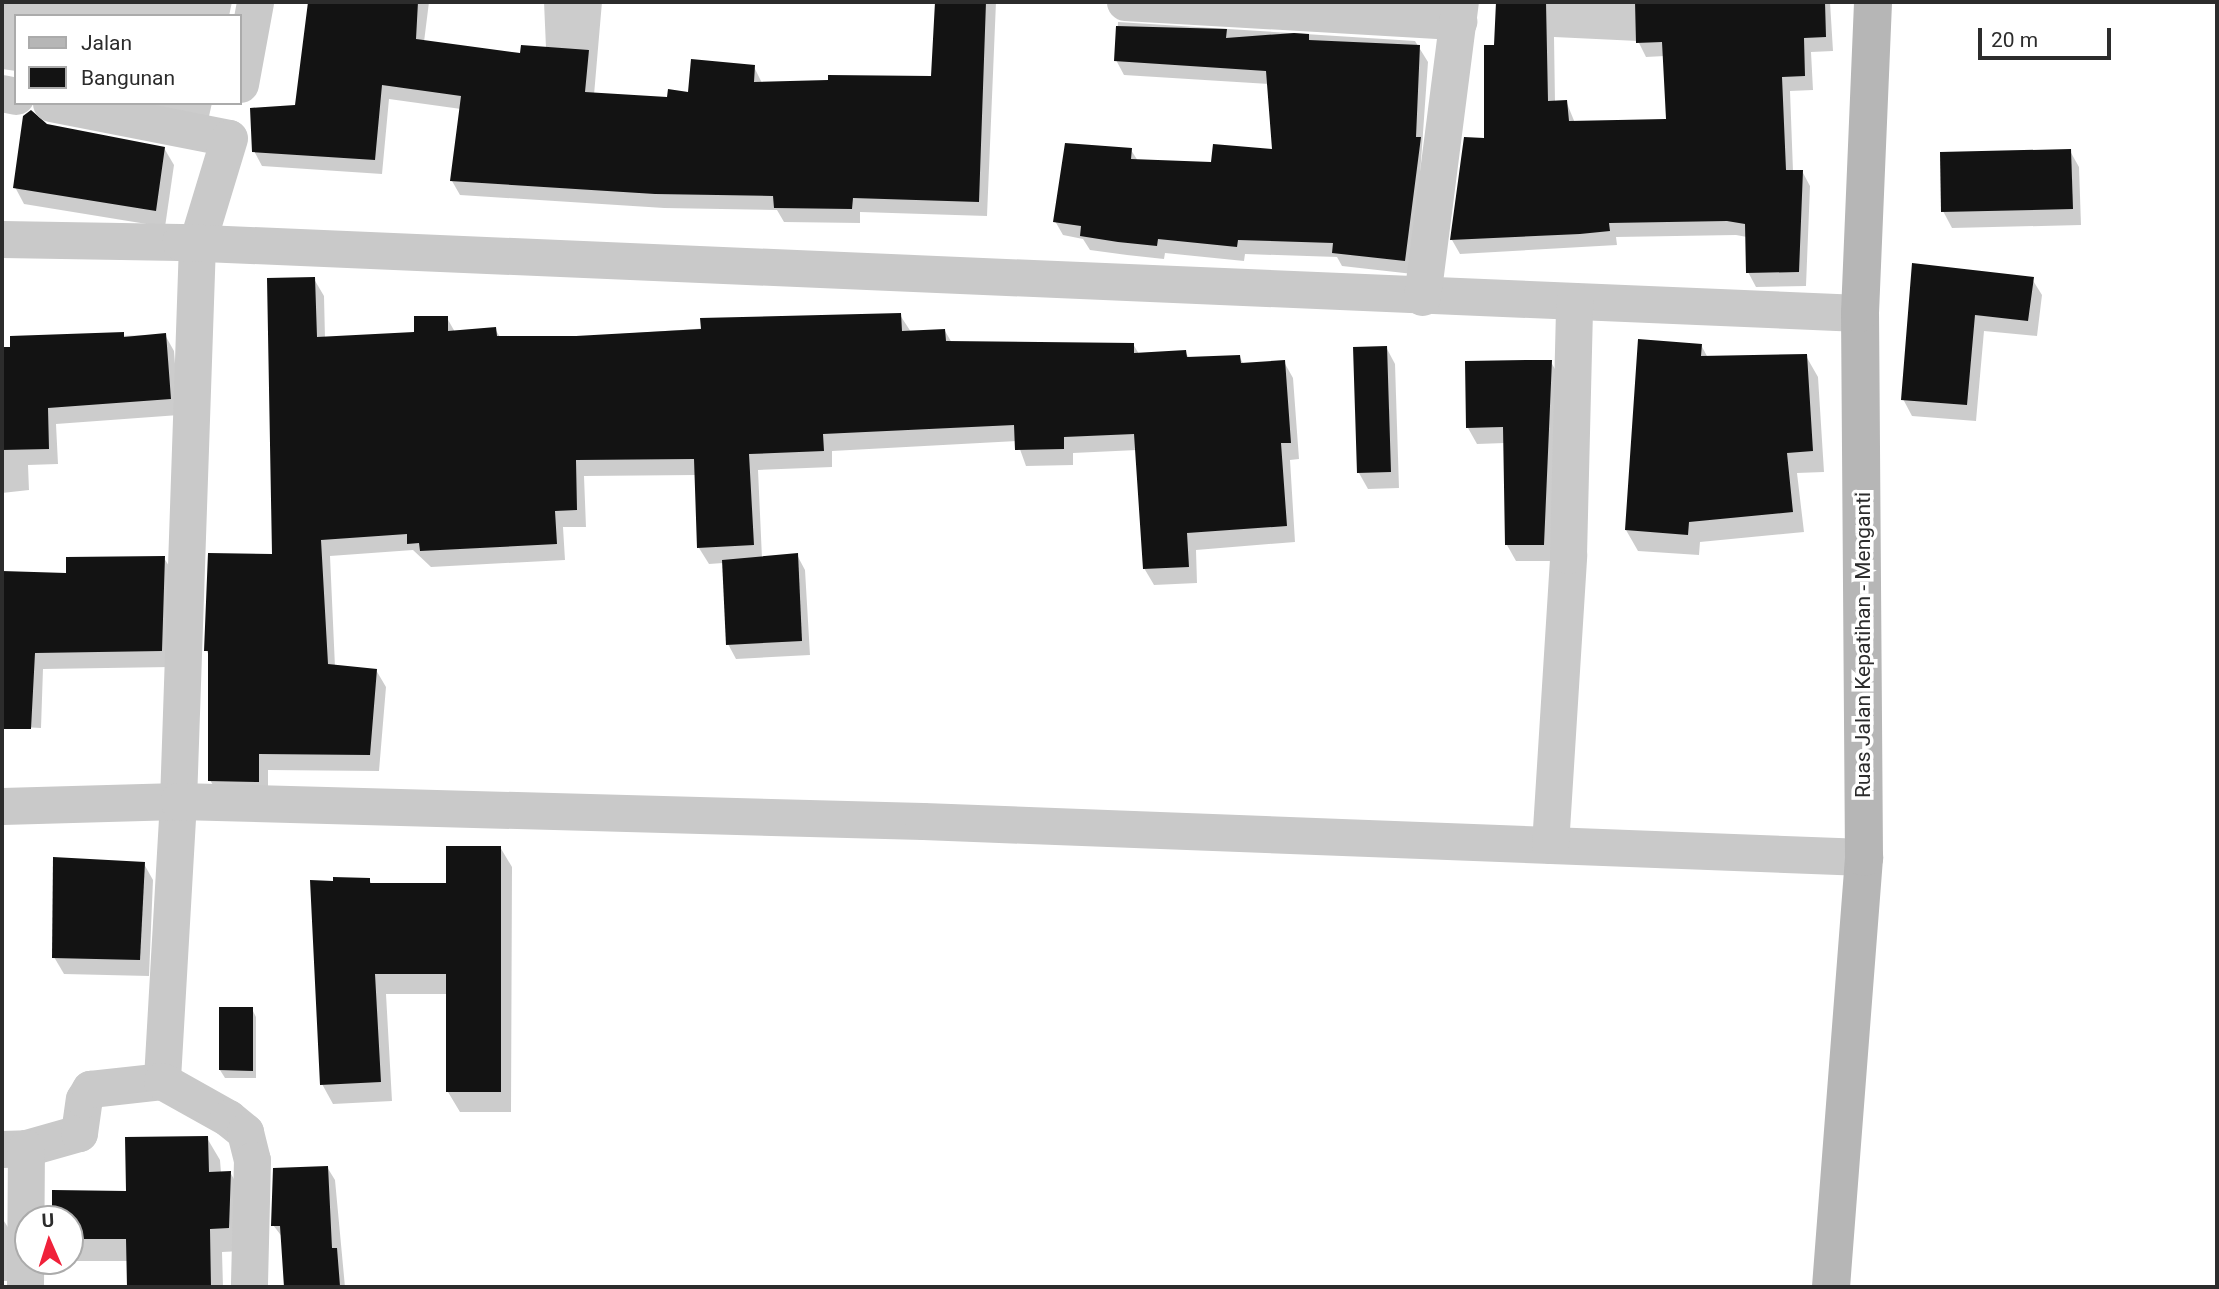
<!DOCTYPE html>
<html>
<head>
<meta charset="utf-8">
<style>
  body { margin:0 }
  #map { position:relative; width:2219px; height:1289px; overflow:hidden; background:#fff; font-family:Roboto,sans-serif }
  div>[style] { position:absolute }
  [style*='--x'] { left:calc(var(--x)*1px); top:calc(var(--y)*1px); width:calc(var(--w)*1px); rotate:calc(var(--a)*1deg) }
  .shadow>* { inset:0; background:#0003 }
  .building>* { inset:0; background:#131313 }
  .minor>* { height:37px; margin:-18.5px; padding:0 18.5px; transform-origin:18.5px; border-radius:18.5px; background:#c9c9c9 }
  .secondary>* { height:38px; margin:-19px; padding:0 19px; transform-origin:19px; border-radius:19px; background:#b6b6b6 }
  span { translate:-50% -50%; white-space:nowrap; text-align:center; line-height:1.15; -webkit-text-stroke:7px #fff; paint-order:stroke }
  .street-label { font-size:21px; color:#2c2c2c }
  .frame { position:absolute; inset:0; border:4px solid #2c2c2c; pointer-events:none }
  .legend { position:absolute; left:14px; top:14px; width:228px; height:91px; box-sizing:border-box; background:#fff; border:2px solid #ababab; margin:0; padding:9px 12px; list-style:none; font-size:21px; color:#2c2c2c }
  .legend li { display:flex; align-items:center; gap:14px; height:35px }
  .legend b { width:35px; border:2px solid #ababab }
  .north { position:absolute; left:14px; top:1205px; width:70px; height:70px; box-sizing:border-box; background:#fff; border:2px solid #ababab; border-radius:50%; rotate:357deg; font-size:19px; font-weight:700; line-height:28px; text-align:center; color:#2c2c2c }
  .north::after { content:''; display:block; margin:auto; width:24px; height:32px; background:#f0213a; clip-path:polygon(50% 0,100% 100%,50% 72%,0 100%) }
  .scale { position:absolute; left:1978px; top:28px; width:133px; height:32px; box-sizing:border-box; border:4px solid #2c2c2c; border-top:0; padding-left:9px; font-size:21px; line-height:24px; white-space:nowrap; color:#2c2c2c; -webkit-text-stroke:5px #fff; paint-order:stroke }
</style>
</head>
<body>
<div id="map">
  <div class="shadow">
    <div style="clip-path:polygon(2px 2px,232px 2px,229px 16px,16px 16px,16px 71px,2px 69px)"></div>
    <div style="clip-path:polygon(309px 2px,429px 2px,424px 42px,522px 55px,546px 48px,544px 2px,602px 2px,594px 95px,669px 99px,754px 67px,762px 83px,933px 78px,937px 2px,996px 2px,987px 216px,860px 212px,860px 223px,784px 222px,777px 210px,664px 208px,460px 195px,452px 181px,461px 109px,389px 99px,382px 174px,262px 166px,254px 151px,296px 107px)"></div>
    <div style="clip-path:polygon(evenodd,1499px 2px,1830px 2px,1833px 51px,1811px 52px,1813px 90px,1790px 91px,1793px 171px,1802px 171px,1810px 186px,1806px 286px,1756px 287px,1748px 272px,1747px 237px,1736px 235px,1616px 237px,1617px 245px,1460px 254px,1452px 240px,1465px 139px,1486px 139px,1499px 2px,1554px 37px,1638px 41px,1646px 57px,1665px 56px,1668px 121px,1575px 123px,1566px 101px,1555px 102px,1554px 37px)"></div>
    <div style="clip-path:polygon(1118px 22px,1415px 41px,1428px 62px,1413px 274px,1342px 266px,1337px 257px,1245px 254px,1244px 261px,1165px 253px,1164px 259px,1127px 255px,1090px 250px,1083px 239px,1063px 235px,1055px 221px,1131px 150px,1138px 161px,1213px 164px,1274px 151px,1269px 84px,1124px 75px,1116px 60px)"></div>
    <div style="clip-path:polygon(99px 103px,212px 103px,207px 125px)"></div>
    <div style="clip-path:polygon(46px 125px,164px 148px,174px 165px,165px 227px,24px 204px,15px 187px)"></div>
    <div style="clip-path:polygon(2070px 151px,2079px 167px,2081px 225px,1952px 228px,1943px 211px)"></div>
    <div style="clip-path:polygon(1914px 265px,2032px 279px,2042px 295px,2037px 336px,1984px 331px,1976px 421px,1912px 416px,1903px 399px)"></div>
    <div style="clip-path:polygon(314px 279px,324px 296px,325px 338px,416px 333px,447px 318px,455px 332px,495px 329px,500px 337px,576px 337px,900px 315px,911px 332px,945px 331px,952px 343px,1133px 344px,1139px 354px,1185px 352px,1190px 359px,1239px 356px,1244px 365px,1284px 362px,1293px 378px,1299px 459px,1290px 460px,1295px 542px,1196px 550px,1197px 583px,1154px 585px,1144px 568px,1137px 450px,1073px 453px,1073px 465px,1026px 466px,1017px 441px,832px 451px,832px 467px,758px 470px,762px 558px,797px 555px,805px 570px,810px 655px,736px 659px,728px 644px,723px 563px,709px 564px,699px 548px,696px 475px,584px 476px,586px 527px,563px 527px,565px 560px,431px 567px,413px 550px,330px 556px,335px 667px,376px 670px,386px 687px,379px 771px,268px 770px,268px 798px,220px 797px,210px 780px,210px 657px,206px 650px,274px 555px)"></div>
    <div style="clip-path:polygon(165px 335px,174px 351px,179px 415px,56px 424px,58px 464px,28px 465px,29px 490px,2px 493px,2px 349px,12px 349px,11px 338px)"></div>
    <div style="clip-path:polygon(1701px 345px,1708px 358px,1806px 356px,1818px 377px,1824px 472px,1797px 473px,1804px 532px,1700px 542px,1699px 555px,1638px 551px,1626px 530px)"></div>
    <div style="clip-path:polygon(1386px 347px,1395px 364px,1399px 488px,1368px 489px,1359px 473px)"></div>
    <div style="clip-path:polygon(1551px 362px,1560px 378px,1553px 561px,1516px 561px,1507px 545px,1505px 443px,1477px 444px,1468px 428px)"></div>
    <div style="clip-path:polygon(164px 558px,174px 574px,171px 667px,43px 669px,41px 728px,2px 726px,2px 573px,68px 575px)"></div>
    <div style="clip-path:polygon(500px 847px,512px 867px,511px 1112px,460px 1112px,448px 1092px,448px 994px,386px 994px,392px 1101px,333px 1104px,322px 1084px,369px 879px,372px 885px,448px 885px)"></div>
    <div style="clip-path:polygon(144px 864px,153px 880px,149px 976px,64px 974px,54px 957px)"></div>
    <div style="clip-path:polygon(252px 1009px,256px 1017px,256px 1078px,225px 1078px,220px 1070px)"></div>
    <div style="clip-path:polygon(207px 1138px,220px 1160px,221px 1173px,230px 1172px,243px 1195px,242px 1251px,222px 1252px,223px 1287px,129px 1287px,128px 1261px,67px 1261px,70px 1219px,54px 1219px,128px 1193px)"></div>
    <div style="clip-path:polygon(327px 1167px,335px 1180px,345px 1287px,286px 1287px,283px 1238px,273px 1225px)"></div>
    <div style="clip-path:polygon(2px 1218px,11px 1232px,11px 1281px,2px 1281px)"></div>
  </div>
  <div class="building">
    <div style="clip-path:polygon(308px 2px,418px 2px,416px 39px,520px 53px,521px 45px,589px 50px,585px 92px,667px 97px,668px 89px,688px 92px,691px 59px,755px 65px,754px 82px,828px 80px,828px 75px,931px 76px,935px 2px,986px 2px,979px 202px,853px 198px,852px 209px,774px 208px,773px 196px,655px 194px,450px 181px,461px 96px,382px 85px,375px 160px,252px 152px,250px 108px,295px 105px)"></div>
    <div style="clip-path:polygon(1496px 2px,1546px 2px,1548px 101px,1567px 100px,1569px 121px,1666px 119px,1662px 42px,1636px 43px,1635px 2px,1825px 2px,1826px 37px,1804px 38px,1805px 76px,1782px 77px,1786px 170px,1803px 170px,1799px 272px,1746px 273px,1745px 224px,1727px 221px,1609px 223px,1610px 231px,1580px 234px,1450px 240px,1464px 137px,1484px 138px,1484px 45px,1494px 45px)"></div>
    <div style="clip-path:polygon(1116px 26px,1227px 29px,1226px 38px,1294px 33px,1309px 34px,1309px 40px,1420px 45px,1416px 137px,1421px 137px,1405px 261px,1332px 253px,1333px 243px,1238px 240px,1237px 247px,1158px 239px,1157px 246px,1118px 242px,1080px 236px,1081px 226px,1053px 222px,1065px 143px,1132px 148px,1131px 159px,1211px 162px,1213px 144px,1272px 149px,1266px 71px,1114px 61px)"></div>
    <div style="clip-path:polygon(31px 110px,47px 124px,165px 147px,156px 211px,13px 188px,23px 116px)"></div>
    <div style="clip-path:polygon(2071px 149px,2073px 209px,1941px 212px,1940px 152px)"></div>
    <div style="clip-path:polygon(1912px 263px,2034px 277px,2028px 321px,1975px 315px,1967px 405px,1901px 400px)"></div>
    <div style="clip-path:polygon(315px 277px,317px 337px,414px 332px,414px 316px,448px 316px,448px 331px,496px 327px,497px 336px,576px 336px,701px 329px,700px 318px,901px 313px,902px 331px,945px 329px,946px 341px,1134px 343px,1134px 353px,1186px 350px,1187px 357px,1240px 355px,1241px 363px,1285px 360px,1291px 443px,1281px 443px,1287px 526px,1187px 533px,1189px 567px,1143px 569px,1134px 434px,1064px 437px,1064px 449px,1015px 450px,1014px 425px,823px 434px,824px 451px,749px 454px,754px 545px,697px 548px,694px 459px,576px 460px,577px 510px,555px 511px,557px 544px,420px 551px,419px 543px,407px 544px,407px 534px,321px 540px,328px 664px,377px 669px,370px 755px,259px 754px,259px 782px,208px 781px,208px 651px,204px 651px,208px 553px,272px 554px,267px 278px)"></div>
    <div style="clip-path:polygon(124px 332px,124px 337px,166px 333px,171px 399px,48px 408px,49px 449px,2px 450px,2px 347px,10px 347px,10px 336px)"></div>
    <div style="clip-path:polygon(1638px 339px,1702px 344px,1701px 356px,1807px 354px,1813px 451px,1787px 453px,1793px 512px,1689px 522px,1688px 535px,1625px 530px)"></div>
    <div style="clip-path:polygon(1387px 346px,1391px 472px,1357px 473px,1353px 347px)"></div>
    <div style="clip-path:polygon(1531px 360px,1552px 360px,1544px 545px,1505px 545px,1503px 427px,1466px 428px,1465px 361px)"></div>
    <div style="clip-path:polygon(798px 553px,802px 641px,726px 645px,722px 560px)"></div>
    <div style="clip-path:polygon(165px 556px,162px 651px,35px 653px,31px 729px,2px 729px,2px 571px,66px 573px,66px 557px)"></div>
    <div style="clip-path:polygon(446px 846px,501px 846px,501px 1092px,446px 1092px,446px 974px,375px 974px,381px 1082px,320px 1085px,310px 880px,333px 881px,333px 877px,370px 878px,370px 883px,446px 883px)"></div>
    <div style="clip-path:polygon(53px 857px,145px 862px,140px 960px,52px 958px)"></div>
    <div style="clip-path:polygon(219px 1007px,253px 1007px,253px 1071px,219px 1070px)"></div>
    <div style="clip-path:polygon(208px 1136px,209px 1172px,231px 1171px,229px 1228px,210px 1229px,211px 1287px,127px 1287px,126px 1239px,70px 1239px,70px 1219px,52px 1219px,52px 1190px,126px 1191px,125px 1137px)"></div>
    <div style="clip-path:polygon(328px 1166px,332px 1248px,337px 1248px,340px 1286px,284px 1287px,280px 1226px,271px 1226px,273px 1168px)"></div>
  </div>
  <div class="minor">
    <div style="--x:1125;--y:2;--w:334;--a:3.3"></div>
    <div style="--x:240;--y:84;--w:83;--a:-79.6"></div>
    <div style="--x:2;--y:93;--w:14;--a:12"></div>
    <div style="--x:51;--y:103;--w:181;--a:11.1"></div>
    <div style="--x:229;--y:138;--w:110;--a:106.9"></div>
    <div style="--x:197;--y:243;--w:558;--a:91.95"></div>
    <div style="--x:178;--y:801;--w:280;--a:93.3"></div>
    <div style="--x:2;--y:239;--w:178;--a:1"></div>
    <div style="--x:180;--y:242;--w:1681;--a:2.42"></div>
    <div style="--x:1422;--y:297;--w:297;--a:-82.7"></div>
    <div style="--x:2;--y:806;--w:176;--a:-1.6"></div>
    <div style="--x:178;--y:801;--w:745;--a:1.54"></div>
    <div style="--x:923;--y:821;--w:942;--a:2.19"></div>
    <div style="--x:1550;--y:845;--w:291;--a:-86.4"></div>
    <div style="--x:1568;--y:555;--w:254;--a:-88.6"></div>
    <div style="--x:2;--y:1149;--w:24;--a:-2"></div>
    <div style="--x:26;--y:1148;--w:55;--a:-15.8"></div>
    <div style="--x:79;--y:1133;--w:34;--a:-82"></div>
    <div style="--x:84;--y:1099;--w:12;--a:-59"></div>
    <div style="--x:90;--y:1089;--w:72;--a:-6.3"></div>
    <div style="--x:162;--y:1081;--w:76;--a:29.3"></div>
    <div style="--x:228;--y:1118;--w:22;--a:39"></div>
    <div style="--x:245;--y:1132;--w:29;--a:76"></div>
    <div style="--x:252;--y:1160;--w:127;--a:91.4"></div>
    <div style="--x:25;--y:1287;--w:139;--a:-89.6"></div>
  </div>
  <div class="secondary">
    <div style="--x:1831;--y:1287;--w:431;--a:-85.6"></div>
    <div style="--x:1864;--y:857;--w:544;--a:-90.42"></div>
    <div style="--x:1860;--y:313;--w:311;--a:-87.6"></div>
  </div>
  <div class="street-label">
    <span style="left:1863px;top:645px;rotate:-90deg">Ruas Jalan Kepatihan - Menganti</span>
  </div>
  <div class="frame"></div>
  <ul class="legend">
  <li><b style="height:9px;background:#b6b6b6"></b>Jalan</li>
  <li><b style="height:19px;background:#131313"></b>Bangunan</li>
  </ul>
  <div class="north">U</div>
  <div class="scale">20 m</div>
</div>
</body>
</html>
